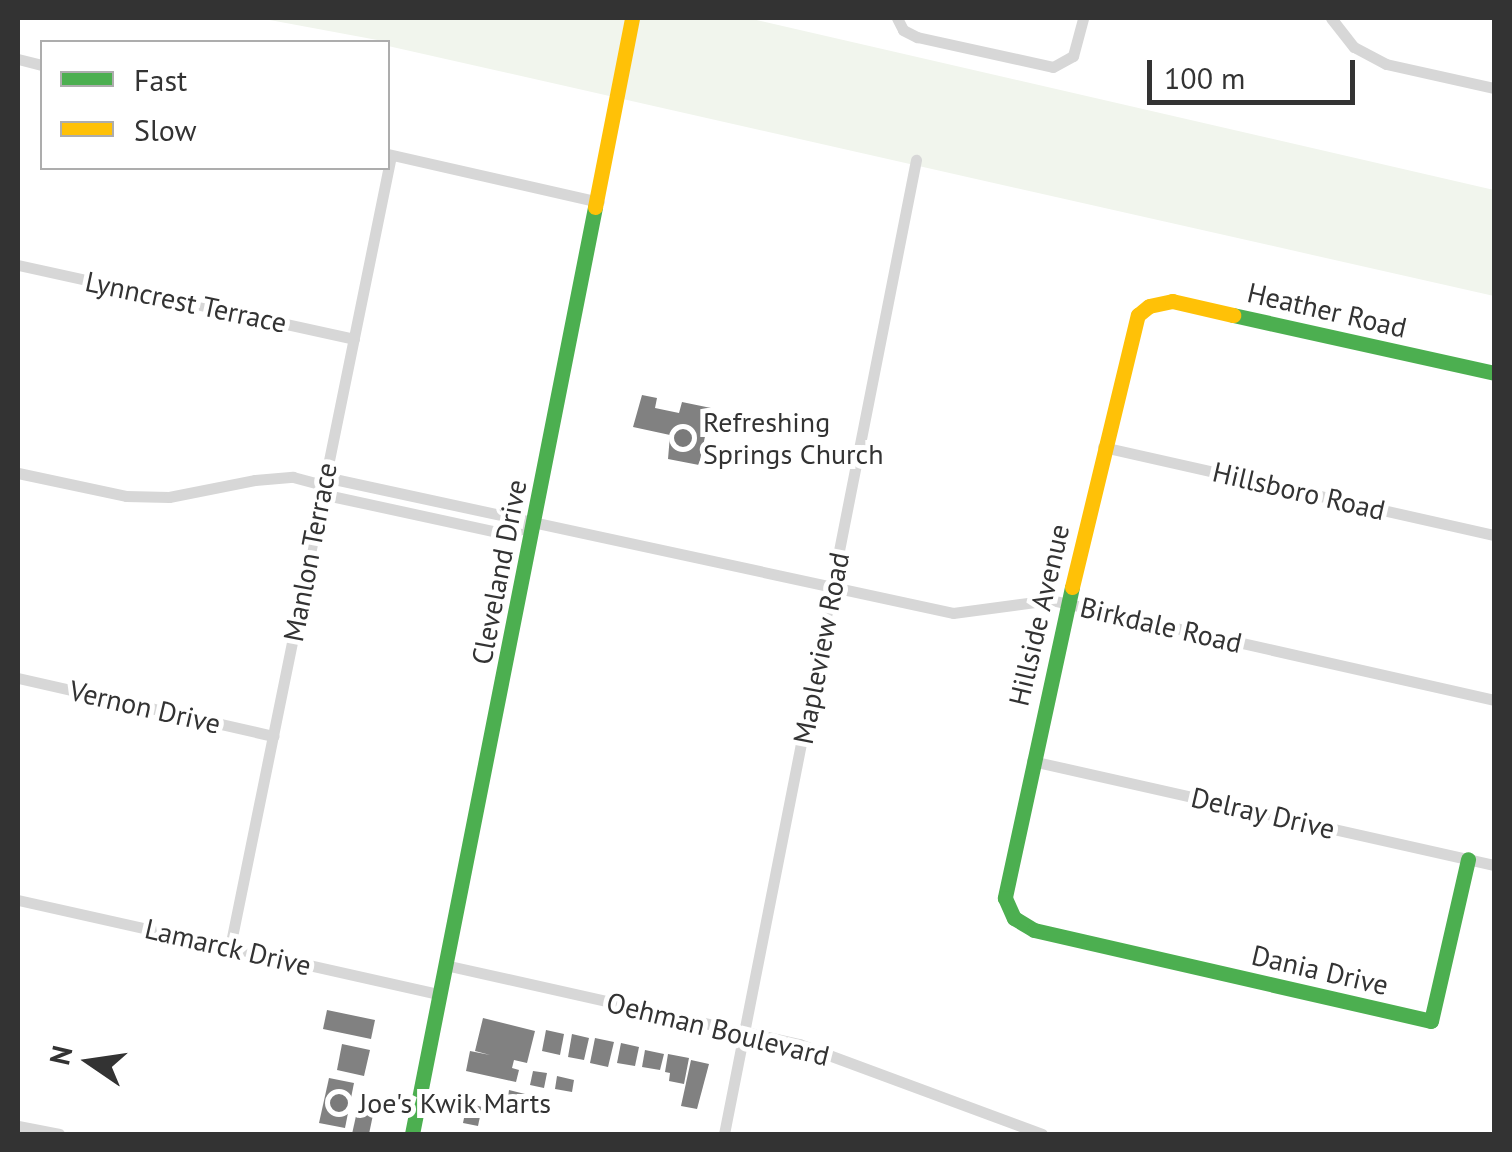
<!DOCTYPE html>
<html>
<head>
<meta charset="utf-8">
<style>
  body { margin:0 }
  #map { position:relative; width:1512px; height:1152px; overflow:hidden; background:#fff; font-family:"PT Sans",sans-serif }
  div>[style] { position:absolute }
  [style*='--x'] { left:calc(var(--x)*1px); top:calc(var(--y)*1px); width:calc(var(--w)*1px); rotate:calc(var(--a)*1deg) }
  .green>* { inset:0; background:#f1f5ed }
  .building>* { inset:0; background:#818181 }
  .street>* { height:11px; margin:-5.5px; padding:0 5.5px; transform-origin:5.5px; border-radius:5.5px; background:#d7d7d7 }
  .fast>* { height:15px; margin:-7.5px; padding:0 7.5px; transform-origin:7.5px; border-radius:7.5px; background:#4caf50 }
  .slow>* { height:15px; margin:-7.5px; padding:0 7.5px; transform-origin:7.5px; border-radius:7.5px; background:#ffc107 }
  .dots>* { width:28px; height:28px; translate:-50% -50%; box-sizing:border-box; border:5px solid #fff; border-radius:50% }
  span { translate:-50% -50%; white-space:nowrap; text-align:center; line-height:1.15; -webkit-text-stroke:10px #fff; paint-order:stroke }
  .street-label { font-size:28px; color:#333 }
  .poi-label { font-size:28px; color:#333 }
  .left { translate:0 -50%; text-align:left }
  .frame { position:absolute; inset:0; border:20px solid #333; pointer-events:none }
  .legend { position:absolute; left:40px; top:40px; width:350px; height:130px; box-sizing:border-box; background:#fff; border:2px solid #adadad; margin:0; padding:12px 18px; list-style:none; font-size:30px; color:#333 }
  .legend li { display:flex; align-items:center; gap:20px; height:50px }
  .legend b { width:50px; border:2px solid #adadad }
  .north { position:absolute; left:40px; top:1012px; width:100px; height:100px; -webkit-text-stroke:8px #fff; paint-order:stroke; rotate:283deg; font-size:28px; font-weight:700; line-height:40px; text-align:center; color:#333 }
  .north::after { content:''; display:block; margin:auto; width:35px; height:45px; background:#333; clip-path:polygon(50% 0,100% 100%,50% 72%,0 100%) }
  .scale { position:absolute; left:1147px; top:60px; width:208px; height:45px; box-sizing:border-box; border:5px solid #333; border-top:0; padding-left:12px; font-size:30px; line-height:35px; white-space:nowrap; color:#333; -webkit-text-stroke:8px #fff; paint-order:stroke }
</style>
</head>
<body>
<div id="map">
  <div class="green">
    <div style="clip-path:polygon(259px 18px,748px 18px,1494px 190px,1494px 296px,388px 46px,388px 42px)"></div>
  </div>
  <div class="building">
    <div style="clip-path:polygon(642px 395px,657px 398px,655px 408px,679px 413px,682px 402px,711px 408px,699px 465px,668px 459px,670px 435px,633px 427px)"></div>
    <div style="clip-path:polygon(327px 1010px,375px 1020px,371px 1039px,323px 1029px)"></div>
    <div style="clip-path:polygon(483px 1018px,535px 1031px,527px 1063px,514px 1060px,512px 1068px,519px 1070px,516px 1082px,466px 1071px,470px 1051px,490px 1055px,475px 1051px)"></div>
    <div style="clip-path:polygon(546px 1030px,564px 1034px,560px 1055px,542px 1051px)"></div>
    <div style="clip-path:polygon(572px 1034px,589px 1038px,584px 1060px,568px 1057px)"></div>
    <div style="clip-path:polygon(595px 1038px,614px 1042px,608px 1067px,590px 1063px)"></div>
    <div style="clip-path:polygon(621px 1043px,639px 1047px,635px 1066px,617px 1063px)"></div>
    <div style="clip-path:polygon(342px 1044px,370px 1050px,364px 1076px,337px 1070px)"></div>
    <div style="clip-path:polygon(645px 1050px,664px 1054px,660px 1070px,642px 1067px)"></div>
    <div style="clip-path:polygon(668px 1054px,689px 1058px,684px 1084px,669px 1081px,670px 1073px,665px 1072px)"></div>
    <div style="clip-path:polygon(691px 1060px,709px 1064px,697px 1109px,681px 1106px)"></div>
    <div style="clip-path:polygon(533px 1071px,547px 1073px,544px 1088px,530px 1085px)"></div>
    <div style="clip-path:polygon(557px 1076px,574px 1080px,572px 1092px,555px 1089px)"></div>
    <div style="clip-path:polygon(329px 1078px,354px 1083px,345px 1128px,319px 1123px)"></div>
    <div style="clip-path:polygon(509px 1090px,525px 1094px,522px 1110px,506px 1106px)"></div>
    <div style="clip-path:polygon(467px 1103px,482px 1107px,478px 1126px,463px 1123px)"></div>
    <div style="clip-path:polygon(358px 1107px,374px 1110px,369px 1134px,352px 1134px)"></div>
  </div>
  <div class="street">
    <div style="--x:897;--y:18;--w:13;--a:63"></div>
    <div style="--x:903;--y:30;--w:16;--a:27"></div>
    <div style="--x:917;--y:37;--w:139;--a:12.4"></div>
    <div style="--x:1053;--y:67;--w:23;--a:-29"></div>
    <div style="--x:1073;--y:56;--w:39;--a:-75"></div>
    <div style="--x:1331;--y:18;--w:37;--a:52"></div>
    <div style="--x:1354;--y:47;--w:36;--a:28"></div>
    <div style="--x:1386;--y:64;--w:111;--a:12.5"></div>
    <div style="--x:18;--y:59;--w:25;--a:14"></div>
    <div style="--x:388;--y:154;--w:216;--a:12.8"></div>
    <div style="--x:18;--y:265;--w:344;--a:12.4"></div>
    <div style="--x:1103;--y:447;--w:401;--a:12.7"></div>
    <div style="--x:18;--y:473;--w:110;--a:12"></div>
    <div style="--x:126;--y:496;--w:43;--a:1.3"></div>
    <div style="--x:169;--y:497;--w:88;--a:-11.2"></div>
    <div style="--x:255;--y:480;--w:38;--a:-5"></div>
    <div style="--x:293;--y:477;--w:31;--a:15"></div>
    <div style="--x:323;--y:485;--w:13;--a:-29"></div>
    <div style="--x:334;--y:479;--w:633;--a:12.21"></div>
    <div style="--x:953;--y:613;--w:99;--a:-7.6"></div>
    <div style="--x:1051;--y:600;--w:454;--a:12.7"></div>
    <div style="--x:323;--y:485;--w:14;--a:54"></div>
    <div style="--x:331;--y:496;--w:180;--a:12.2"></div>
    <div style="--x:507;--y:534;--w:28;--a:-19"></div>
    <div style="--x:18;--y:678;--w:262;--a:12.8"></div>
    <div style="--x:1032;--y:761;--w:474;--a:12.7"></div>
    <div style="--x:18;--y:900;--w:431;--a:12.6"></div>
    <div style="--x:230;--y:947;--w:807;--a:-78.5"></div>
    <div style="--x:445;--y:965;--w:363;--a:12.6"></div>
    <div style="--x:799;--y:1044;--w:259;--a:20.3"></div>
    <div style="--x:18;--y:1126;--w:42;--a:11"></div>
    <div style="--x:724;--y:1134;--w:993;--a:-78.85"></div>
  </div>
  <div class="fast">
    <div style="--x:1233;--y:315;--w:267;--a:12.5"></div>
    <div style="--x:1072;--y:587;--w:318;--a:102.2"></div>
    <div style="--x:1005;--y:898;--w:22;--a:66"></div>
    <div style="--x:1014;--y:918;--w:23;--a:31"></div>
    <div style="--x:1034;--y:930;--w:407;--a:12.9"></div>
    <div style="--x:1431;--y:1021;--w:166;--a:-77.1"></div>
    <div style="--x:412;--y:1134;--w:945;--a:-78.83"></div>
  </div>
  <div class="slow">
    <div style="--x:595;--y:207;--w:193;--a:-78.9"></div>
    <div style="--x:1072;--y:587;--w:280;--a:-76.4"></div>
    <div style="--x:1138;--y:315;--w:14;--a:-39"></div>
    <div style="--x:1149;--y:306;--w:24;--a:-12"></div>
    <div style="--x:1172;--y:301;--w:63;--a:12.9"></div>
  </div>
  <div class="dots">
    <div style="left:683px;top:438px;background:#7a7a7a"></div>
    <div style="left:339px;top:1103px;background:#7a7a7a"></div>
  </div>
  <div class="street-label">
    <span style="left:186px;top:302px;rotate:12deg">Lynncrest Terrace</span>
    <span style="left:1327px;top:310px;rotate:13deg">Heather Road</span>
    <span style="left:1299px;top:491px;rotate:13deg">Hillsboro Road</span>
    <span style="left:310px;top:552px;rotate:-79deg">Manlon Terrace</span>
    <span style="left:499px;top:572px;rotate:-79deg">Cleveland Drive</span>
    <span style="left:1039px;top:615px;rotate:-77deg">Hillside Avenue</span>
    <span style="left:1161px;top:625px;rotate:13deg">Birkdale Road</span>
    <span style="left:821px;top:648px;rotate:-79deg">Mapleview Road</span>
    <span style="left:145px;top:707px;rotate:13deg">Vernon Drive</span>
    <span style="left:1263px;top:813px;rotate:13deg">Delray Drive</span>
    <span style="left:228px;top:947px;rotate:13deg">Lamarck Drive</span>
    <span style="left:1320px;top:970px;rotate:13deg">Dania Drive</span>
    <span style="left:718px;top:1029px;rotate:14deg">Oehman Boulevard</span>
  </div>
  <div class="poi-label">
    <span class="left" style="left:703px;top:438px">Refreshing<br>Springs Church</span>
    <span class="left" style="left:359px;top:1103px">Joe's Kwik Marts</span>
  </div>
  <div class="frame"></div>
  <ul class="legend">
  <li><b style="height:12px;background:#4caf50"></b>Fast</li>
  <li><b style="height:12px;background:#ffc107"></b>Slow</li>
  </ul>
  <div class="north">N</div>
  <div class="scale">100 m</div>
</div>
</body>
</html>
